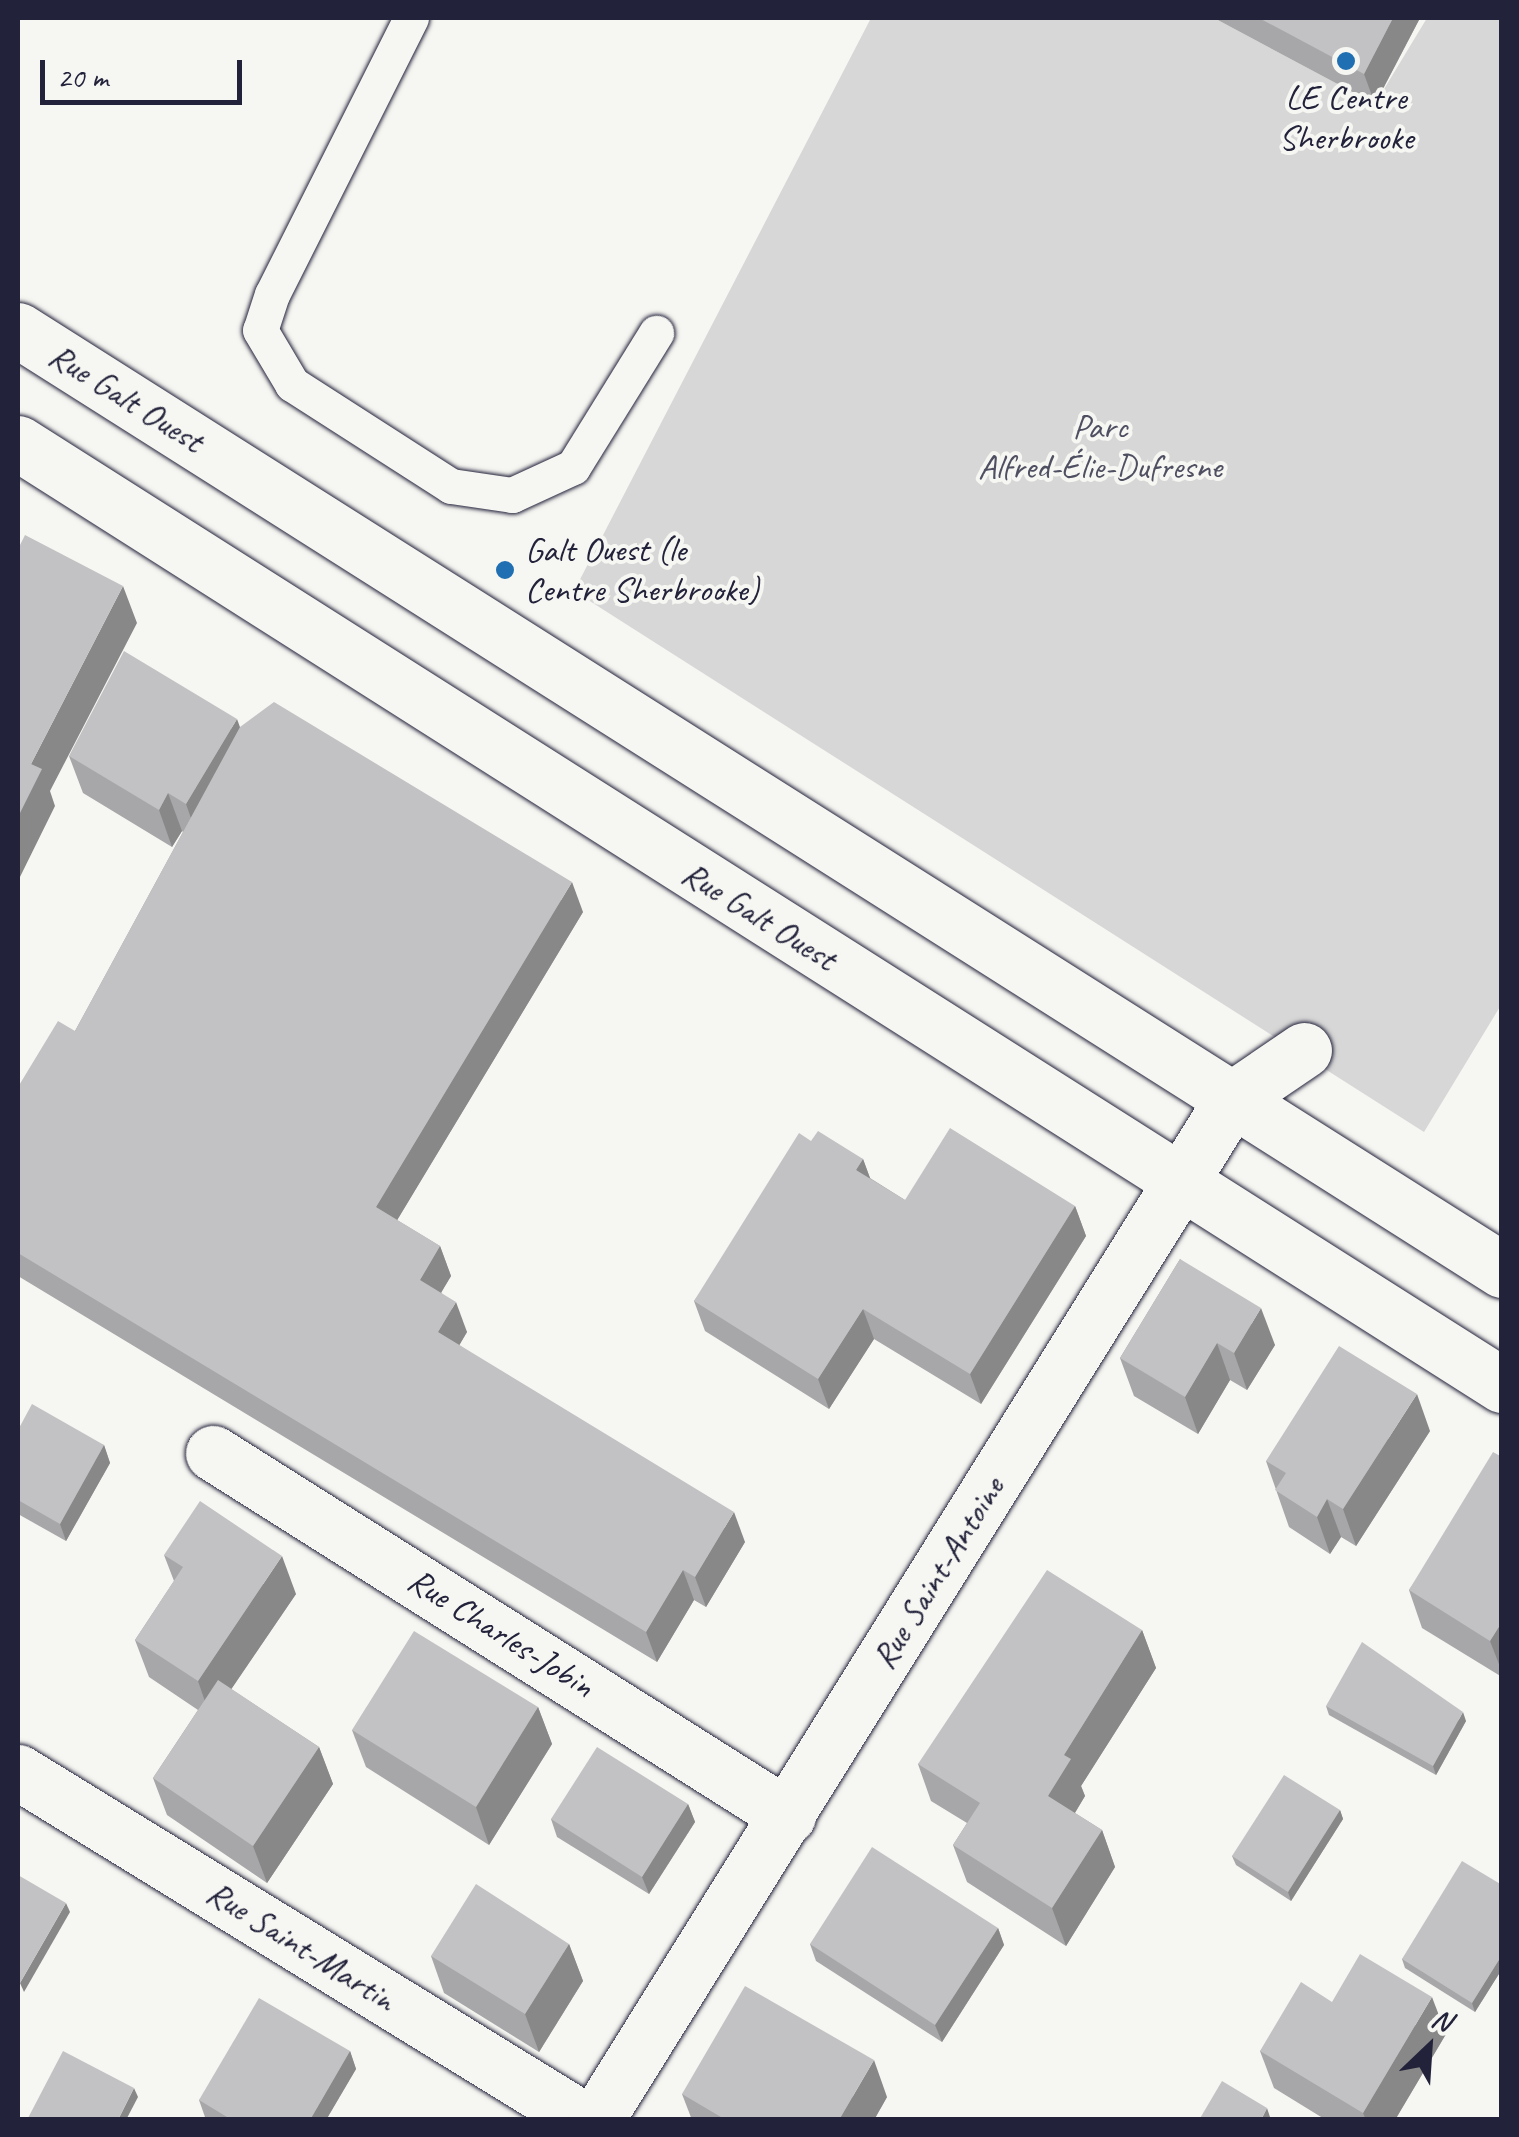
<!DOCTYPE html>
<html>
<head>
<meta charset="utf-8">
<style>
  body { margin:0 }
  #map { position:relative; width:1519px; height:2137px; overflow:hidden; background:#f6f6f2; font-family:Caveat,sans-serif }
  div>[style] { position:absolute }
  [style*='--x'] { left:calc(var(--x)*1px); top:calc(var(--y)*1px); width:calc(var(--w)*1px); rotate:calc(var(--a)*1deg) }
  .green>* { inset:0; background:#d7d7d7 }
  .roads { filter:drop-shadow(0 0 2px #22223b) drop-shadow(0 0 2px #22223b) }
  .service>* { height:35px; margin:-17.5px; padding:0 17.5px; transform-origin:17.5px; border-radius:17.5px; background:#f6f6f2 }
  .minor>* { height:55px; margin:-27.5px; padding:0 27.5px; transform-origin:27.5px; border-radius:27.5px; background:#f6f6f2 }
  .secondary>* { height:55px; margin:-27.5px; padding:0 27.5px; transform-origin:27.5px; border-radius:27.5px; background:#f6f6f2 }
  .wall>* { inset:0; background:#a7a7a9 }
  .shaded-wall>* { inset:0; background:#888889 }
  .building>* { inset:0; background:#c2c2c4 }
  .dots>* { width:28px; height:28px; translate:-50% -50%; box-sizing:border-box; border:5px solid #f6f6f2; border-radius:50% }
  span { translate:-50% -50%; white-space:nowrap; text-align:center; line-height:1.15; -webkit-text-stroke:8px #f6f6f2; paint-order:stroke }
  .poi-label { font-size:35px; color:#22223b }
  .left { translate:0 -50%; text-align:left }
  .street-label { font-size:35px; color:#22223b }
  .park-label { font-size:35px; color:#4f4f62 }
  .frame { position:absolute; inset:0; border:20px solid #22223b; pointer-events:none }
  .north { position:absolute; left:1379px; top:1997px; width:100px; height:100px; -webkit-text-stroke:8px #f6f6f2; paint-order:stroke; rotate:25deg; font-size:28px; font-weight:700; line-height:40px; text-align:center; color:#22223b }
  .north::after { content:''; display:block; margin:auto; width:35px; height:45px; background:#22223b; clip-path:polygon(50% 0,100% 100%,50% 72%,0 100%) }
  .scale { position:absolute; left:40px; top:60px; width:202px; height:45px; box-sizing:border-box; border:5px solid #22223b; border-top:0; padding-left:12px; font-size:30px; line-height:35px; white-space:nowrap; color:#22223b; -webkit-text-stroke:8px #f6f6f2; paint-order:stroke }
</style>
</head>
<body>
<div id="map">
  <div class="green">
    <div style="clip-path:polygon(871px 18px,1214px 18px,1375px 104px,1427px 18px,1501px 18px,1501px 1005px,1424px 1132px,574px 591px)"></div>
  </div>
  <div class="roads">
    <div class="service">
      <div style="--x:411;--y:18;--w:309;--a:116.7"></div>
      <div style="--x:272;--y:294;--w:38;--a:108"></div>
      <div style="--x:260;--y:330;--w:63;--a:59.3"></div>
      <div style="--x:292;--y:384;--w:189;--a:32.7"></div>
      <div style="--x:451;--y:486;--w:62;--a:8.4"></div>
      <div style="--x:512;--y:495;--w:67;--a:-24.7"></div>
      <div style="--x:573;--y:467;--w:158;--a:-58.2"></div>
    </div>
    <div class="minor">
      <div style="--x:213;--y:1453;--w:680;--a:32.26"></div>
      <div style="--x:18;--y:1772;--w:664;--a:31.58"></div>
      <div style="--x:596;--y:2120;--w:1203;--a:-58.08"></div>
      <div style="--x:1232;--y:1099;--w:87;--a:-34.2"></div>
    </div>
    <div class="secondary">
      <div style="--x:18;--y:330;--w:1757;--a:32.35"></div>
      <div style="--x:18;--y:443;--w:1758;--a:32.41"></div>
    </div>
  </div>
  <div class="wall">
    <div style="clip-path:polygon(1214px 18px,1420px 18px,1375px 104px)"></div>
    <div style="clip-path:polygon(240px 727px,583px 912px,397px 1220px,440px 1246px,451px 1276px,441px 1292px,467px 1332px,459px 1345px,745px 1542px,706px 1607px,694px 1600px,657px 1662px,18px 1276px,18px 1087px,75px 1031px,183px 832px,182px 831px,172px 847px,83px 793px,69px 756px)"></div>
    <div style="clip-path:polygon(811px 1141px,863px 1159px,870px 1178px,905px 1200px,1075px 1206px,1086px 1236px,981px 1404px,874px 1339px,829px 1409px,705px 1331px,694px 1301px)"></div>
    <div style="clip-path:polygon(1180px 1259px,1275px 1345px,1247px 1390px,1230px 1380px,1198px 1434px,1134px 1396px,1120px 1358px)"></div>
    <div style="clip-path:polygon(18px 1430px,104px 1445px,110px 1463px,66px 1541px,18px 1514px)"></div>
    <div style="clip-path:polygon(1430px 1431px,1356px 1546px,1341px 1537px,1330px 1554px,1289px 1527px,1266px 1461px)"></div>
    <div style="clip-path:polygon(1502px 1457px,1502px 1677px,1422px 1628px,1409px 1590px)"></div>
    <div style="clip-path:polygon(164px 1555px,296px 1594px,231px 1689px,319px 1747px,333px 1784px,267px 1883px,167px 1815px,153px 1778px,198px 1710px,149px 1677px,135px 1640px,174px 1581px)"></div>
    <div style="clip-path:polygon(1142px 1630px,1156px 1668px,1081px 1786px,1085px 1796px,1075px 1813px,1102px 1830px,1115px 1867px,1066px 1946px,967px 1882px,953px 1845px,967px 1823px,931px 1801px,918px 1764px)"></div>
    <div style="clip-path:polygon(1326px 1706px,1466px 1721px,1436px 1775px,1329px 1715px)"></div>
    <div style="clip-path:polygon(538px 1707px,552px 1744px,489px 1845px,366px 1767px,352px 1730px)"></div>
    <div style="clip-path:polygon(688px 1804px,695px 1822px,649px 1894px,557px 1837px,551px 1819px)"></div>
    <div style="clip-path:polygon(1340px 1810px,1343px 1819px,1291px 1901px,1236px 1865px,1232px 1856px)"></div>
    <div style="clip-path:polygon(1502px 1885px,1502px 1969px,1475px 2012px,1405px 1968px,1402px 1959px)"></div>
    <div style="clip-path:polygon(998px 1928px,1004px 1945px,942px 2042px,816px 1961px,810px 1944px)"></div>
    <div style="clip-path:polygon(569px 1944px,583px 1981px,539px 2052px,444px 1993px,431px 1956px)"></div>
    <div style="clip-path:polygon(1332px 2002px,1446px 2034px,1395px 2120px,1326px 2120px,1274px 2088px,1260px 2051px)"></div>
    <div style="clip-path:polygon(350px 2051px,356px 2069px,326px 2120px,209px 2120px,205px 2117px,199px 2100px)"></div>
    <div style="clip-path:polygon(682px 2094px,887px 2097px,874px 2120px,692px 2120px)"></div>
  </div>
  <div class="shaded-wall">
    <div style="clip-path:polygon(1393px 18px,1420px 18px,1375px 104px,1364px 74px)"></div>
    <div style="clip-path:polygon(123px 586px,137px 623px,50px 791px,55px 806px,18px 881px,18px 817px,31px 764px)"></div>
    <div style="clip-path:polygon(237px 719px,251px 757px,199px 841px,186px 804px)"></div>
    <div style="clip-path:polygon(168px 793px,182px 831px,172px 847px,159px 810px)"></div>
    <div style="clip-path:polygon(572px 882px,583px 912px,387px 1237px,376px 1207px)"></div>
    <div style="clip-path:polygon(863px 1159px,874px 1189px,856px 1170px)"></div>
    <div style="clip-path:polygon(1075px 1206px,1086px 1236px,981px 1404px,970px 1374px)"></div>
    <div style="clip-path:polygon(440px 1246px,451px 1276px,431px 1310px,420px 1280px)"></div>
    <div style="clip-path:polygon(456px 1302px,467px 1332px,449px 1363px,438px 1332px)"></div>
    <div style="clip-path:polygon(1261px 1308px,1275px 1345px,1247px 1390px,1234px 1353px)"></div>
    <div style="clip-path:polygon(863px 1309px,874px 1339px,829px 1409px,818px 1379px)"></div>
    <div style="clip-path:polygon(1217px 1343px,1230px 1380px,1198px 1434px,1185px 1397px)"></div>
    <div style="clip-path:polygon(1417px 1394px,1430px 1431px,1356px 1546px,1343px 1509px)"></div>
    <div style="clip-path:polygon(104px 1445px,110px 1463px,66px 1541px,60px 1524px)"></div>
    <div style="clip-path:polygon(1327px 1499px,1341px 1537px,1330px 1554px,1317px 1517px)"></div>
    <div style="clip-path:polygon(734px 1512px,745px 1542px,706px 1607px,695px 1577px)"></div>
    <div style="clip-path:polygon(282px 1556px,296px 1594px,211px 1719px,198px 1681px)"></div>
    <div style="clip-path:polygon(683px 1570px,694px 1600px,657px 1662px,646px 1632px)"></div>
    <div style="clip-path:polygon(1502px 1622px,1502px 1672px,1490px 1641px)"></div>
    <div style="clip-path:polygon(1142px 1630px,1156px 1668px,1081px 1786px,1085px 1796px,1062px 1834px,1048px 1796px,1064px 1755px)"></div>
    <div style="clip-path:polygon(538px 1707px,552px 1744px,489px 1845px,476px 1807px)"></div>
    <div style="clip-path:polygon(1463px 1712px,1466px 1721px,1436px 1775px,1433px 1766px)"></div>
    <div style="clip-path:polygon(319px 1747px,333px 1784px,267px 1883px,253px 1846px)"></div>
    <div style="clip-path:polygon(688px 1804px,695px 1822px,649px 1894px,642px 1877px)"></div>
    <div style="clip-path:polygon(1340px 1810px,1343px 1819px,1291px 1901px,1288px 1892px)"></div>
    <div style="clip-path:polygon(1102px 1830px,1115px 1867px,1066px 1946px,1052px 1908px)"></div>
    <div style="clip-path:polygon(66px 1903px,70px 1912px,24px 1992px,20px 1983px)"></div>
    <div style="clip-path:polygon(998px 1928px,1004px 1945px,942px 2042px,935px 2025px)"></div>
    <div style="clip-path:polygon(569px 1944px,583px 1981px,539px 2052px,525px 2014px)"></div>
    <div style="clip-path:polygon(1502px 1955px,1502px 1969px,1475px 2012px,1472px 2003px)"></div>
    <div style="clip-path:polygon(1432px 1997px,1446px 2034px,1395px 2120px,1366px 2120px,1363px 2113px)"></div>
    <div style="clip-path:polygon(350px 2051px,356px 2069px,326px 2120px,310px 2120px)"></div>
    <div style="clip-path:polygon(874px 2060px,887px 2097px,874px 2120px,839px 2120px)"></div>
    <div style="clip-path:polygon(134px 2088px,138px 2097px,126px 2120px,118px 2120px)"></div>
    <div style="clip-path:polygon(1267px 2108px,1271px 2120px,1261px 2120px)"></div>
  </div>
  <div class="building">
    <div style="clip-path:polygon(1259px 18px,1393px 18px,1364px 74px)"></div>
    <div style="clip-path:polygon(25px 535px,123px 586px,31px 764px,42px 769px,18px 817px,18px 549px)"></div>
    <div style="clip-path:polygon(124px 651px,237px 719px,186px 804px,168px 793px,159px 810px,69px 756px)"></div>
    <div style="clip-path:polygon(274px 702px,572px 882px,376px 1207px,440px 1246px,420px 1280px,456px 1302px,438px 1332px,734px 1512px,695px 1577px,683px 1570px,646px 1632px,18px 1253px,18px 1087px,58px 1021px,75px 1031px,240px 727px)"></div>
    <div style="clip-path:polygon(950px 1128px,1075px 1206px,970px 1374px,863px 1309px,818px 1379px,694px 1301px,799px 1133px,811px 1141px,818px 1131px,863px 1159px,856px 1170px,905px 1200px)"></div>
    <div style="clip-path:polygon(1180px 1259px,1261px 1308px,1234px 1353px,1217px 1343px,1185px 1397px,1120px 1358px)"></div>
    <div style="clip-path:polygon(1339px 1346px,1417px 1394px,1343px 1509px,1327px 1499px,1317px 1517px,1275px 1490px,1286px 1473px,1266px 1461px)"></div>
    <div style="clip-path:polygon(32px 1404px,104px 1445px,60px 1524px,18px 1500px,18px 1430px)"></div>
    <div style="clip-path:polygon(1493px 1452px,1502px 1457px,1502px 1622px,1490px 1641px,1409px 1590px)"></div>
    <div style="clip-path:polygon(200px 1501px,282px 1556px,198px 1681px,135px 1640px,183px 1567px,164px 1555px)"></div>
    <div style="clip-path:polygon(1047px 1570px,1142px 1630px,1064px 1755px,1071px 1759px,1048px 1796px,1102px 1830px,1052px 1908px,953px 1845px,980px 1803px,918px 1764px)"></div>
    <div style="clip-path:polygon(414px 1631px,538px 1707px,476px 1807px,352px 1730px)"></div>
    <div style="clip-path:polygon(1362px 1642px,1463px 1712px,1433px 1766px,1326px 1706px)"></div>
    <div style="clip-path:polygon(218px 1680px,319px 1747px,253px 1846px,153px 1778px)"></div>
    <div style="clip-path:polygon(597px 1747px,688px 1804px,642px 1877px,551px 1819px)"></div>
    <div style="clip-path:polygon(1284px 1775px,1340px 1810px,1288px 1892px,1232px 1856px)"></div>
    <div style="clip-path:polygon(872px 1847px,998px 1928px,935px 2025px,810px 1944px)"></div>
    <div style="clip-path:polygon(1462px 1861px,1502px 1885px,1502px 1955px,1472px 2003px,1402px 1959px)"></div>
    <div style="clip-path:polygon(18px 1875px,66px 1903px,20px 1983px,18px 1981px)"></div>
    <div style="clip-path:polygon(476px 1884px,569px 1944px,525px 2014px,431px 1956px)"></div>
    <div style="clip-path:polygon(1360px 1954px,1432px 1997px,1363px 2113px,1260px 2051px,1301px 1982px,1332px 2002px)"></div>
    <div style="clip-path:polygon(745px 1986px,874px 2060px,839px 2120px,726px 2120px,682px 2094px)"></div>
    <div style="clip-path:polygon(259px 1998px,350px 2051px,310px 2120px,232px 2120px,199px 2100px)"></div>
    <div style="clip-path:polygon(63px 2051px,134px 2088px,118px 2120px,27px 2120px)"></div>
    <div style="clip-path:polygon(1222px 2081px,1267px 2108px,1261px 2120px,1199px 2120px)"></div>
  </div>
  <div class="dots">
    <div style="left:1346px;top:61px;background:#1f6fb2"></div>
    <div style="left:505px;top:570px;background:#1f6fb2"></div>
  </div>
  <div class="poi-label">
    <span style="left:1346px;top:118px">LE Centre<br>Sherbrooke</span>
    <span class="left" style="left:525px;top:570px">Galt Ouest (le<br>Centre Sherbrooke)</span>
  </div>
  <div class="street-label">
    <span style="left:126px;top:398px;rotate:32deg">Rue Galt Ouest</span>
    <span style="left:759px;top:916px;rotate:32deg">Rue Galt Ouest</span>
    <span style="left:938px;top:1573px;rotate:-58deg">Rue Saint-Antoine</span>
    <span style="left:501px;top:1633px;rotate:32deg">Rue Charles-Jobin</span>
    <span style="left:301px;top:1946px;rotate:32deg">Rue Saint-Martin</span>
  </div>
  <div class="park-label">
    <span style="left:1100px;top:447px">Parc<br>Alfred-Élie-Dufresne</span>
  </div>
  <div class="frame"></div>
  <div class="north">N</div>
  <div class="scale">20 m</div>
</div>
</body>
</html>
